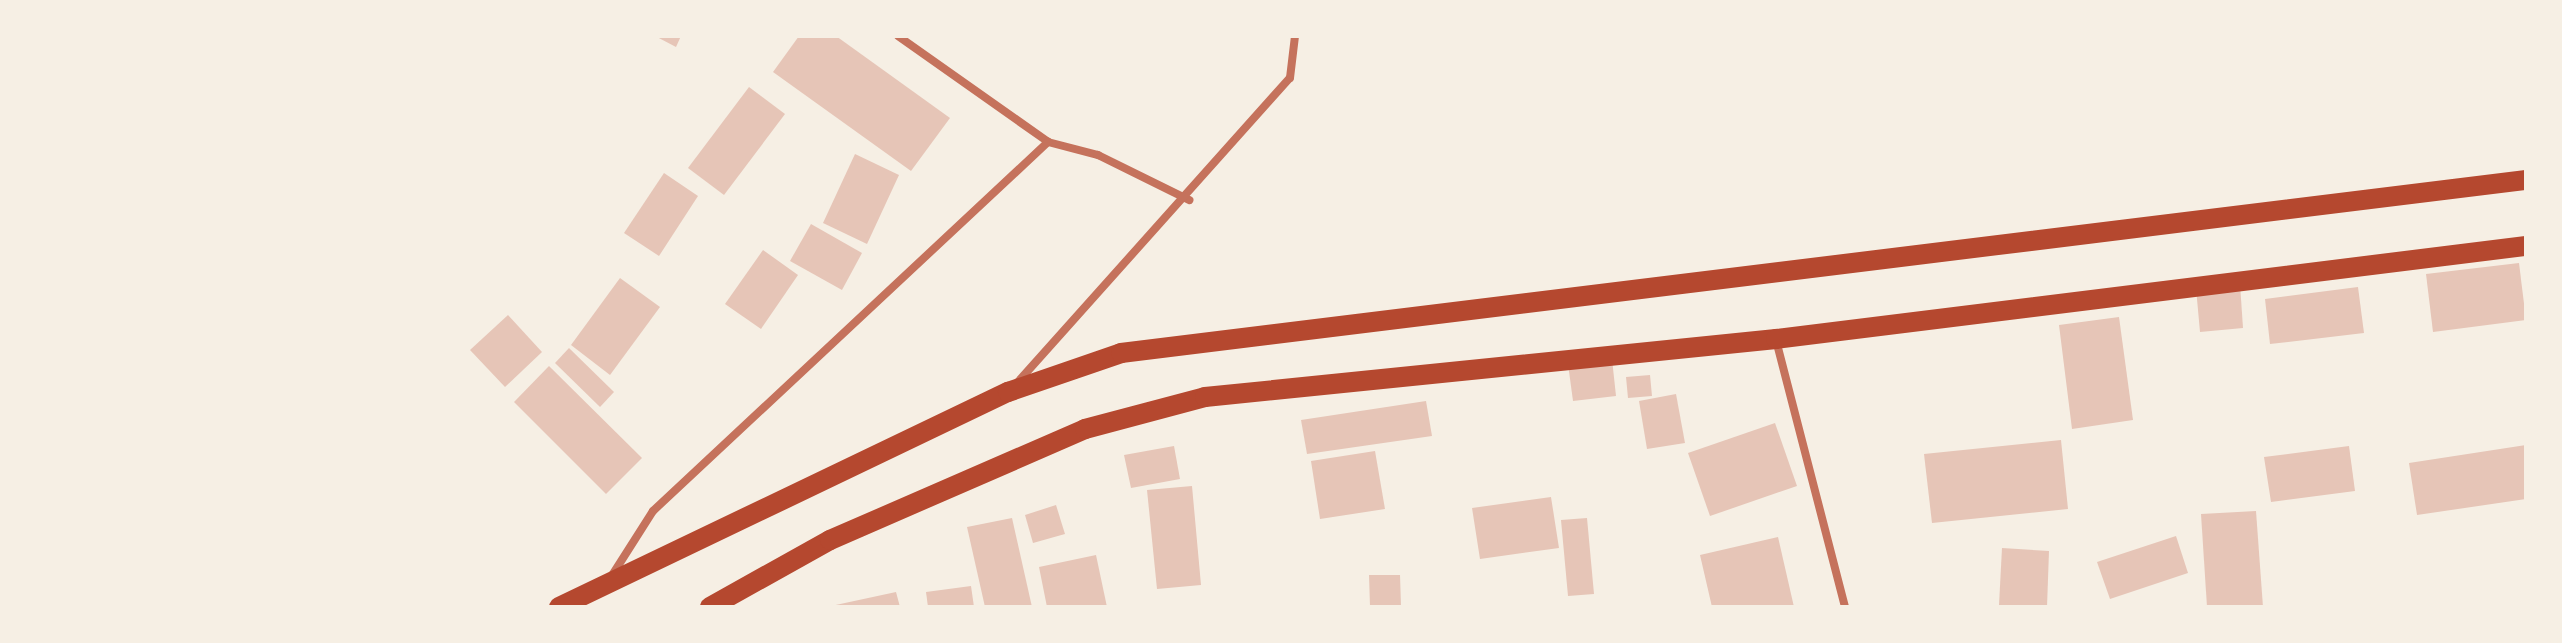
<!DOCTYPE html>
<html>
<head>
<meta charset="utf-8">
<style>
  body { margin:0 }
  #map { position:relative; width:2562px; height:643px; overflow:hidden; background:#f6efe4; font-family:"Work Sans",sans-serif }
  div>[style] { position:absolute }
  [style*='--x'] { left:calc(var(--x)*1px); top:calc(var(--y)*1px); width:calc(var(--w)*1px); rotate:calc(var(--a)*1deg) }
  .building>* { inset:0; background:#e6c5b7 }
  .minor>* { height:8px; margin:-4px; padding:0 4px; transform-origin:4px; border-radius:4px; background:#c5725c }
  .primary>* { height:20px; margin:-10px; padding:0 10px; transform-origin:10px; border-radius:10px; background:#b5482f }
  span { translate:-50% -50%; white-space:nowrap; text-align:center; line-height:1.15; -webkit-text-stroke:8px #f6efe4; paint-order:stroke }
  .frame { position:absolute; inset:0; border:38px solid #f6efe4; pointer-events:none }
</style>
</head>
<body>
<div id="map">
  <div class="building">
    <div style="clip-path:polygon(655px 36px,681px 36px,676px 47px)"></div>
    <div style="clip-path:polygon(799px 36px,836px 36px,950px 118px,911px 171px,773px 72px)"></div>
    <div style="clip-path:polygon(749px 87px,785px 114px,724px 195px,688px 168px)"></div>
    <div style="clip-path:polygon(855px 154px,899px 175px,867px 244px,823px 223px)"></div>
    <div style="clip-path:polygon(664px 173px,698px 196px,659px 256px,624px 233px)"></div>
    <div style="clip-path:polygon(811px 224px,862px 253px,842px 290px,790px 261px)"></div>
    <div style="clip-path:polygon(763px 250px,798px 275px,761px 329px,725px 304px)"></div>
    <div style="clip-path:polygon(2519px 263px,2526px 320px,2433px 332px,2426px 274px)"></div>
    <div style="clip-path:polygon(620px 278px,660px 307px,610px 375px,571px 345px)"></div>
    <div style="clip-path:polygon(2240px 284px,2243px 328px,2200px 332px,2196px 288px)"></div>
    <div style="clip-path:polygon(2358px 287px,2364px 333px,2270px 344px,2265px 299px)"></div>
    <div style="clip-path:polygon(508px 315px,542px 352px,505px 387px,470px 350px)"></div>
    <div style="clip-path:polygon(2119px 317px,2133px 420px,2072px 429px,2059px 325px)"></div>
    <div style="clip-path:polygon(569px 348px,614px 392px,600px 407px,555px 363px)"></div>
    <div style="clip-path:polygon(1612px 359px,1616px 396px,1573px 401px,1568px 364px)"></div>
    <div style="clip-path:polygon(549px 366px,642px 458px,606px 494px,514px 402px)"></div>
    <div style="clip-path:polygon(1650px 375px,1652px 396px,1628px 398px,1626px 377px)"></div>
    <div style="clip-path:polygon(1676px 394px,1685px 443px,1647px 449px,1639px 401px)"></div>
    <div style="clip-path:polygon(1426px 401px,1432px 436px,1307px 454px,1301px 420px)"></div>
    <div style="clip-path:polygon(1775px 423px,1797px 486px,1710px 516px,1688px 453px)"></div>
    <div style="clip-path:polygon(2061px 440px,2068px 509px,1932px 523px,1924px 454px)"></div>
    <div style="clip-path:polygon(2526px 445px,2526px 499px,2417px 515px,2409px 463px)"></div>
    <div style="clip-path:polygon(1174px 446px,1180px 479px,1131px 488px,1124px 455px)"></div>
    <div style="clip-path:polygon(2349px 446px,2355px 491px,2271px 502px,2264px 457px)"></div>
    <div style="clip-path:polygon(1375px 451px,1385px 509px,1320px 519px,1311px 461px)"></div>
    <div style="clip-path:polygon(1192px 486px,1201px 585px,1157px 589px,1147px 490px)"></div>
    <div style="clip-path:polygon(1551px 497px,1559px 548px,1480px 559px,1472px 508px)"></div>
    <div style="clip-path:polygon(1056px 505px,1065px 534px,1033px 543px,1025px 515px)"></div>
    <div style="clip-path:polygon(2256px 511px,2263px 607px,2207px 607px,2201px 514px)"></div>
    <div style="clip-path:polygon(1012px 518px,1032px 607px,985px 607px,967px 527px)"></div>
    <div style="clip-path:polygon(1587px 518px,1594px 594px,1568px 596px,1561px 520px)"></div>
    <div style="clip-path:polygon(2176px 536px,2188px 573px,2110px 599px,2097px 562px)"></div>
    <div style="clip-path:polygon(1778px 537px,1794px 607px,1712px 607px,1700px 555px)"></div>
    <div style="clip-path:polygon(2002px 548px,2049px 551px,2047px 607px,1999px 605px)"></div>
    <div style="clip-path:polygon(1096px 555px,1107px 607px,1047px 607px,1039px 567px)"></div>
    <div style="clip-path:polygon(1369px 575px,1400px 575px,1401px 607px,1370px 607px)"></div>
    <div style="clip-path:polygon(971px 586px,974px 607px,928px 607px,926px 592px)"></div>
    <div style="clip-path:polygon(896px 592px,900px 607px,831px 607px,831px 606px)"></div>
  </div>
  <div class="minor">
    <div style="--x:898;--y:36;--w:184;--a:35.2"></div>
    <div style="--x:1048;--y:142;--w:52;--a:14.6"></div>
    <div style="--x:1098;--y:155;--w:102;--a:26.3"></div>
    <div style="--x:1776;--y:340;--w:276;--a:75.5"></div>
    <div style="--x:1017;--y:383;--w:409;--a:-48.2"></div>
    <div style="--x:1290;--y:78;--w:42;--a:-83.2"></div>
    <div style="--x:611;--y:577;--w:78;--a:-57.5"></div>
    <div style="--x:653;--y:511;--w:541;--a:-43.05"></div>
  </div>
  <div class="primary">
    <div style="--x:559;--y:607;--w:498;--a:-25.6"></div>
    <div style="--x:1008;--y:392;--w:120;--a:-19"></div>
    <div style="--x:1121;--y:353;--w:1416;--a:-7.02"></div>
    <div style="--x:710;--y:607;--w:137;--a:-29.2"></div>
    <div style="--x:830;--y:540;--w:278;--a:-23.5"></div>
    <div style="--x:1085;--y:429;--w:124;--a:-14.9"></div>
    <div style="--x:1205;--y:397;--w:574;--a:-5.8"></div>
    <div style="--x:1776;--y:339;--w:756;--a:-7.07"></div>
  </div>
  <div class="frame"></div>
</div>
</body>
</html>
